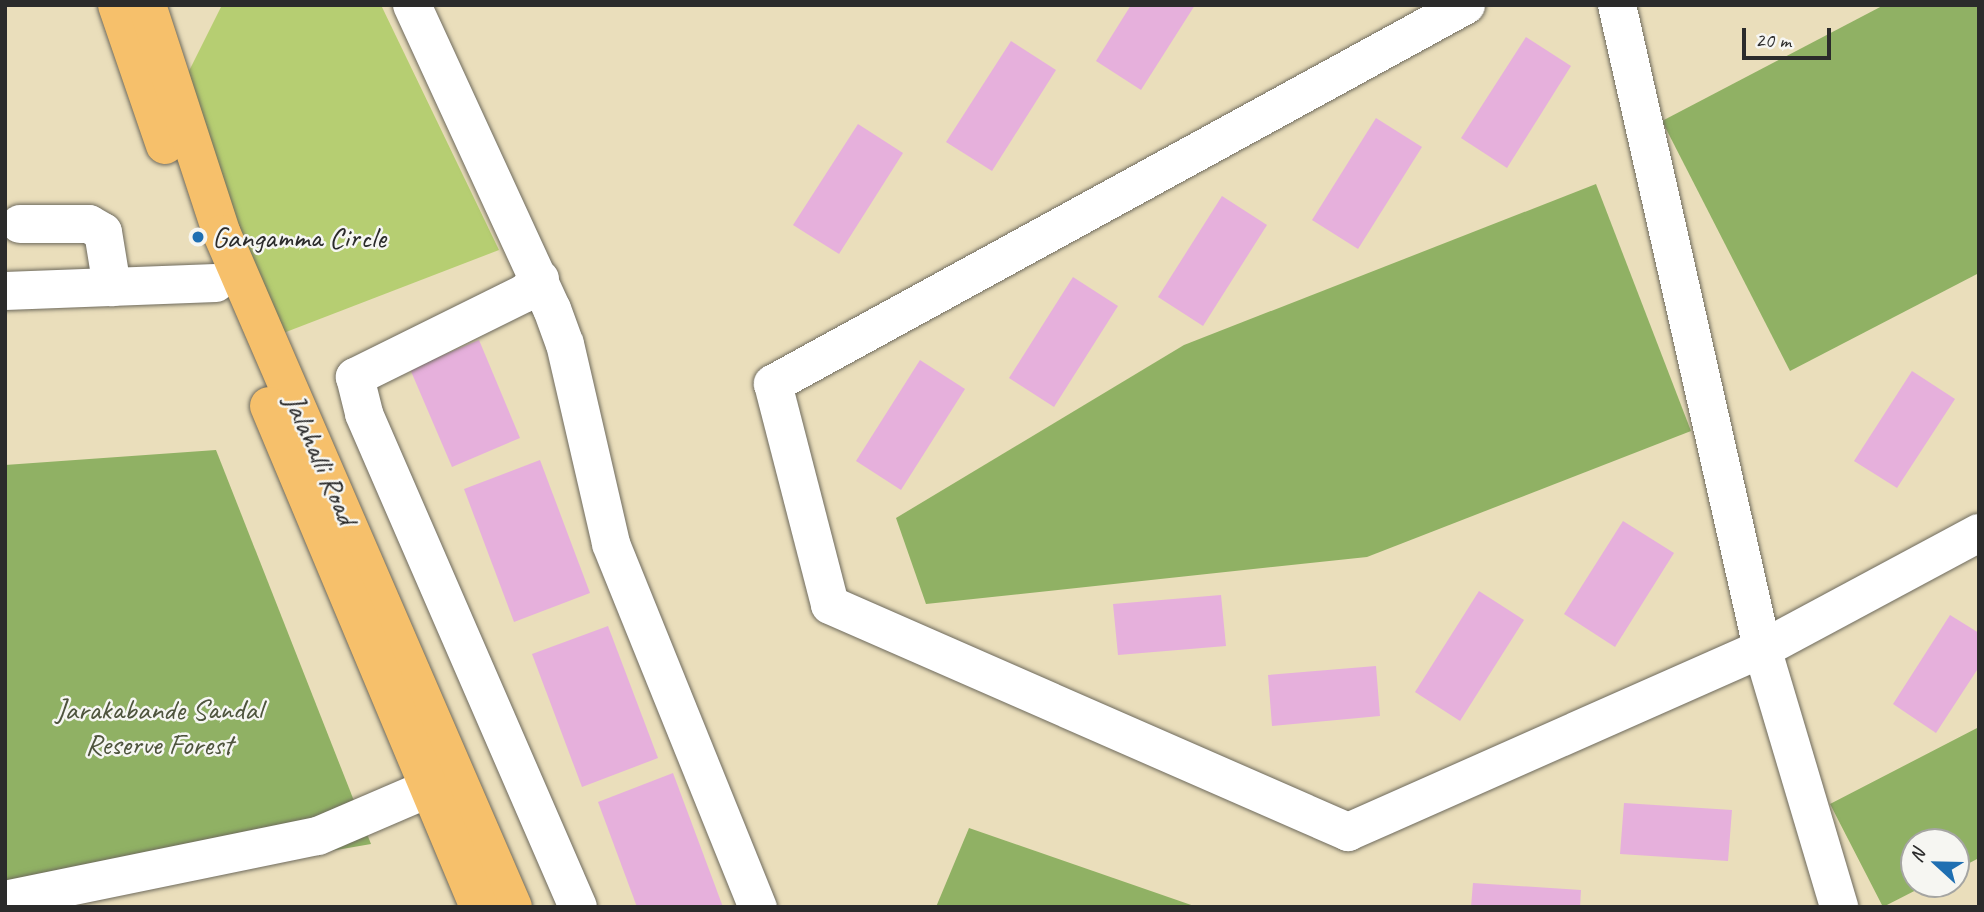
<!DOCTYPE html>
<html>
<head>
<meta charset="utf-8">
<style>
  body { margin:0 }
  #map { position:relative; width:1984px; height:912px; overflow:hidden; background:#eadebb; font-family:Caveat,sans-serif }
  div>[style] { position:absolute }
  [style*='--x'] { left:calc(var(--x)*1px); top:calc(var(--y)*1px); width:calc(var(--w)*1px); rotate:calc(var(--a)*1deg) }
  .green>* { inset:0; background:#b6ce72 }
  .forest>* { inset:0; background:#90b164 }
  .building>* { inset:0; background:#e6b0dc }
  .roads { filter:drop-shadow(0 0 2px #6e6a5d) drop-shadow(0 0 2px #6e6a5d) }
  .minor>* { height:38px; margin:-19px; padding:0 19px; transform-origin:19px; border-radius:19px; background:#fff }
  .major>* { height:38px; margin:-19px; padding:0 19px; transform-origin:19px; border-radius:19px; background:#f6c06b }
  .dots>* { width:19px; height:19px; translate:-50% -50%; box-sizing:border-box; border:4px solid #f6f6f2; border-radius:50% }
  span { translate:-50% -50%; white-space:nowrap; text-align:center; line-height:1.15; -webkit-text-stroke:5px #f6f6f2; paint-order:stroke }
  .poi-label { font-size:30px; color:#2b2b2b }
  .left { translate:0 -50%; text-align:left }
  .street-label { font-size:30px; color:#2b2b2b }
  .park-label { font-size:30px; color:#4e543d }
  .frame { position:absolute; inset:0; border:7px solid #2b2b2b; pointer-events:none }
  .north { position:absolute; left:1900px; top:828px; width:70px; height:70px; box-sizing:border-box; background:#f6f6f2; border:2px solid #a5a5a2; border-radius:50%; rotate:292deg; font-size:19px; font-weight:700; line-height:28px; text-align:center; color:#2b2b2b }
  .north::after { content:''; display:block; margin:auto; width:24px; height:32px; background:#1f6fb2; clip-path:polygon(50% 0,100% 100%,50% 72%,0 100%) }
  .scale { position:absolute; left:1742px; top:28px; width:89px; height:32px; box-sizing:border-box; border:4px solid #2b2b2b; border-top:0; padding-left:9px; font-size:21px; line-height:24px; white-space:nowrap; color:#2b2b2b; -webkit-text-stroke:5px #f6f6f2; paint-order:stroke }
</style>
</head>
<body>
<div id="map">
  <div class="green">
    <div style="clip-path:polygon(222px 5px,381px 5px,499px 250px,273px 337px,177px 95px)"></div>
  </div>
  <div class="forest">
    <div style="clip-path:polygon(1884px 5px,1979px 5px,1979px 273px,1790px 371px,1662px 121px)"></div>
    <div style="clip-path:polygon(1596px 184px,1691px 431px,1367px 557px,926px 604px,896px 518px,1184px 345px)"></div>
    <div style="clip-path:polygon(216px 450px,371px 844px,5px 907px,5px 465px)"></div>
    <div style="clip-path:polygon(1979px 727px,1979px 858px,1956px 870px,1956px 842px,1914px 842px,1914px 884px,1928px 884px,1883px 907px,1830px 804px)"></div>
    <div style="clip-path:polygon(969px 828px,1197px 907px,936px 907px)"></div>
  </div>
  <div class="building">
    <div style="clip-path:polygon(1131px 5px,1195px 5px,1141px 90px,1096px 61px)"></div>
    <div style="clip-path:polygon(1526px 37px,1571px 66px,1507px 168px,1461px 138px)"></div>
    <div style="clip-path:polygon(1011px 41px,1056px 70px,992px 171px,946px 142px)"></div>
    <div style="clip-path:polygon(1376px 118px,1422px 147px,1358px 249px,1312px 220px)"></div>
    <div style="clip-path:polygon(858px 124px,903px 153px,839px 254px,793px 225px)"></div>
    <div style="clip-path:polygon(1222px 196px,1267px 225px,1203px 326px,1158px 297px)"></div>
    <div style="clip-path:polygon(1073px 277px,1118px 306px,1054px 407px,1009px 378px)"></div>
    <div style="clip-path:polygon(479px 340px,520px 438px,452px 467px,410px 369px)"></div>
    <div style="clip-path:polygon(920px 360px,965px 389px,901px 490px,856px 461px)"></div>
    <div style="clip-path:polygon(1912px 371px,1955px 399px,1897px 488px,1854px 461px)"></div>
    <div style="clip-path:polygon(540px 460px,590px 593px,514px 622px,464px 489px)"></div>
    <div style="clip-path:polygon(1623px 521px,1674px 553px,1615px 647px,1564px 614px)"></div>
    <div style="clip-path:polygon(1479px 591px,1524px 620px,1460px 721px,1415px 692px)"></div>
    <div style="clip-path:polygon(1221px 595px,1226px 646px,1118px 655px,1113px 604px)"></div>
    <div style="clip-path:polygon(1950px 615px,1979px 633px,1979px 667px,1936px 733px,1893px 704px)"></div>
    <div style="clip-path:polygon(608px 626px,658px 758px,582px 787px,532px 654px)"></div>
    <div style="clip-path:polygon(1376px 666px,1380px 716px,1272px 726px,1268px 675px)"></div>
    <div style="clip-path:polygon(673px 773px,723px 907px,637px 907px,598px 802px)"></div>
    <div style="clip-path:polygon(1624px 803px,1732px 810px,1728px 861px,1620px 854px)"></div>
    <div style="clip-path:polygon(1473px 883px,1581px 890px,1580px 907px,1471px 907px)"></div>
  </div>
  <div class="roads">
    <div class="minor">
      <div style="--x:412;--y:5;--w:335;--a:65.3"></div>
      <div style="--x:552;--y:309;--w:37;--a:70"></div>
      <div style="--x:565;--y:344;--w:205;--a:77"></div>
      <div style="--x:611;--y:544;--w:392;--a:68"></div>
      <div style="--x:1466;--y:5;--w:790;--a:151.33"></div>
      <div style="--x:773;--y:384;--w:228;--a:75.5"></div>
      <div style="--x:830;--y:605;--w:566;--a:23.66"></div>
      <div style="--x:1348;--y:832;--w:462;--a:-23.9"></div>
      <div style="--x:1770;--y:645;--w:237;--a:-28.2"></div>
      <div style="--x:1617;--y:5;--w:659;--a:77.29"></div>
      <div style="--x:1762;--y:648;--w:270;--a:73.4"></div>
      <div style="--x:20;--y:224;--w:69;--a:0"></div>
      <div style="--x:89;--y:224;--w:16;--a:30"></div>
      <div style="--x:103;--y:232;--w:56;--a:80.7"></div>
      <div style="--x:540;--y:279;--w:21;--a:137"></div>
      <div style="--x:525;--y:293;--w:190;--a:153.7"></div>
      <div style="--x:355;--y:377;--w:38;--a:76"></div>
      <div style="--x:364;--y:414;--w:537;--a:66.54"></div>
      <div style="--x:5;--y:291;--w:211;--a:-2.2"></div>
      <div style="--x:5;--y:900;--w:319;--a:-11.6"></div>
      <div style="--x:318;--y:836;--w:124;--a:-23.3"></div>
    </div>
    <div class="major">
      <div style="--x:117;--y:5;--w:148;--a:71.1"></div>
      <div style="--x:147;--y:5;--w:241;--a:71.9"></div>
      <div style="--x:222;--y:234;--w:733;--a:66.62"></div>
      <div style="--x:269;--y:406;--w:543;--a:67.26"></div>
    </div>
  </div>
  <div class="dots">
    <div style="left:198px;top:237px;background:#1f6fb2"></div>
  </div>
  <div class="poi-label">
    <span class="left" style="left:212px;top:237px">Gangamma Circle</span>
  </div>
  <div class="street-label">
    <span style="left:321px;top:459px;rotate:66deg">Jalahalli Road</span>
  </div>
  <div class="park-label">
    <span style="left:159px;top:726px">Jarakabande Sandal<br>Reserve Forest</span>
  </div>
  <div class="frame"></div>
  <div class="north">N</div>
  <div class="scale">20 m</div>
</div>
</body>
</html>
